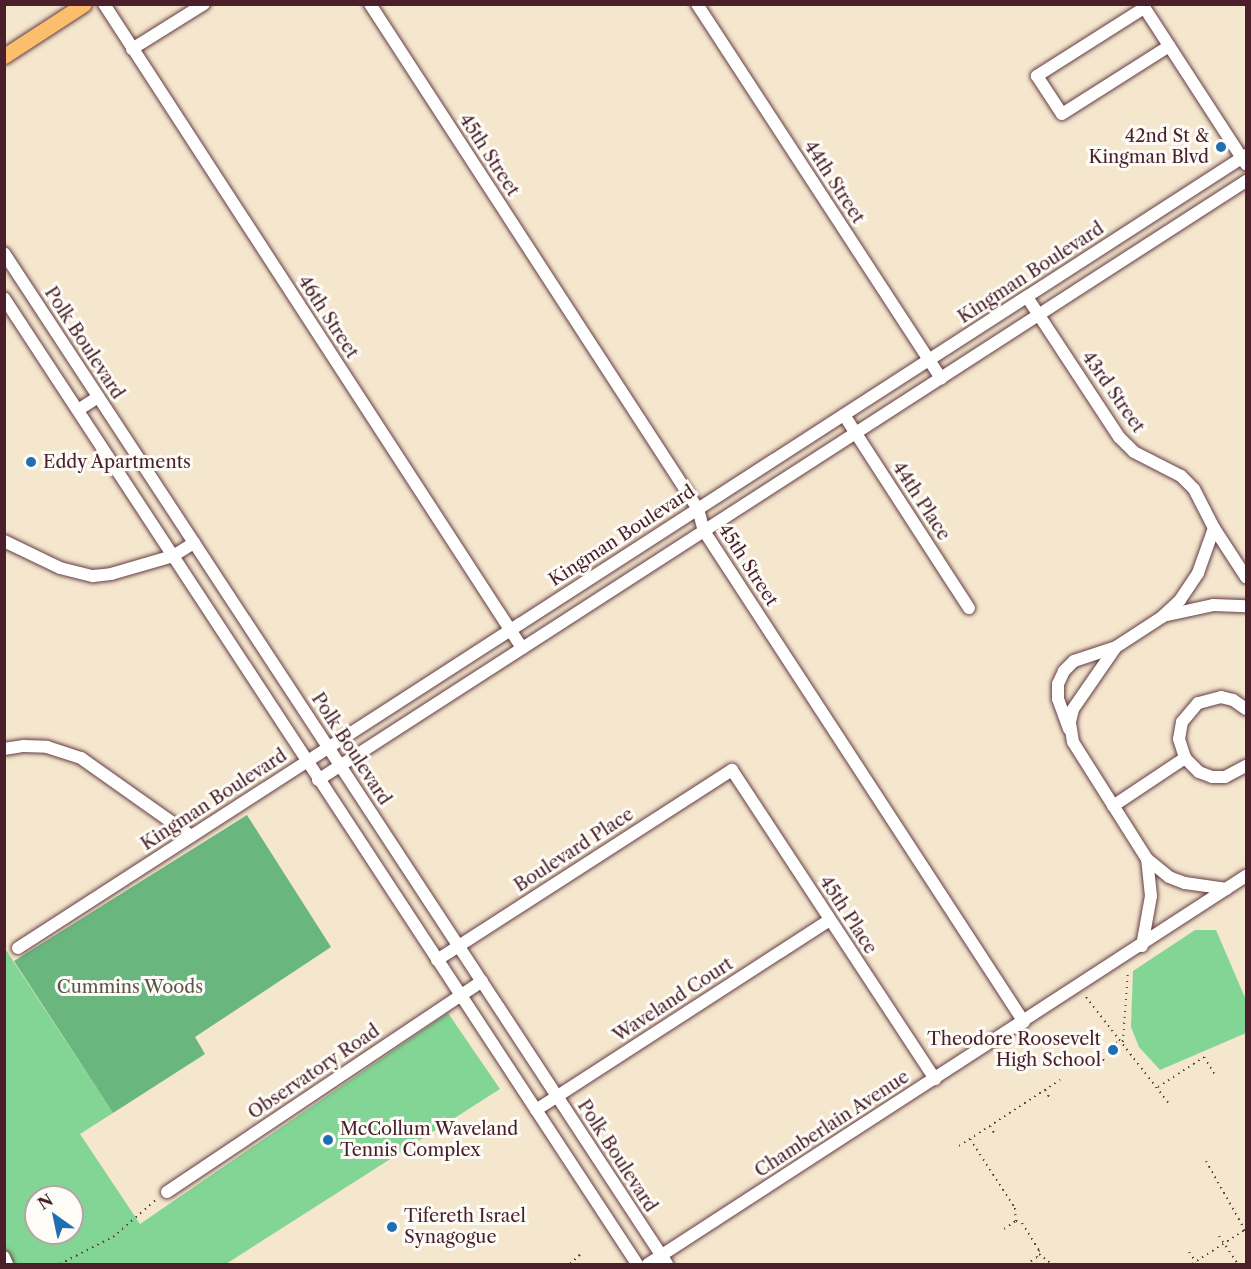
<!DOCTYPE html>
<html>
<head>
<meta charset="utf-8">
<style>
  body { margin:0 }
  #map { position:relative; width:1251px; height:1269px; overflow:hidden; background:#f5e6ce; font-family:"Libre Caslon Text",serif }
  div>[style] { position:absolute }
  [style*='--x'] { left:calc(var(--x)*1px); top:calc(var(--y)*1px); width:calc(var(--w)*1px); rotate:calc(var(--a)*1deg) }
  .green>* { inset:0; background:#83d596 }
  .forest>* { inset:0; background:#6ab67f }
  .path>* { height:2px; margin-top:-1px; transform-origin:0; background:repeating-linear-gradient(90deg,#643d43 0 1.5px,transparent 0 6px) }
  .roads { filter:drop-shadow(0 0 2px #643d43) drop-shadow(0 0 2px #643d43) }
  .minor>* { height:12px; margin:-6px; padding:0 6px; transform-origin:6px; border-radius:6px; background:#fff }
  .major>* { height:15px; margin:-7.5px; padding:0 7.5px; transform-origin:7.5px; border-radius:7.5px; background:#fabe6d }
  .dots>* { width:16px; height:16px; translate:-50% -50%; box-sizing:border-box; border:3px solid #fdfcf7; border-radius:50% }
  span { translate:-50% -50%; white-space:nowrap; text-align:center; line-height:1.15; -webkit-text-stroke:6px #fdfcf7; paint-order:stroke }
  .poi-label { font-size:18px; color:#4a1f2b }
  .right { translate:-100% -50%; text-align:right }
  .left { translate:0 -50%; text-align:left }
  .street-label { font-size:18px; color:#4a1f2b }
  .park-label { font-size:18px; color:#5b564b }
  .frame { position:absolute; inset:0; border:6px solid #4a1f2b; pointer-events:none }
  .north { position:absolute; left:24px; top:1185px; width:60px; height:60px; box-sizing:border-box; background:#fdfcf7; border:2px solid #b5a4a5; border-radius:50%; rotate:327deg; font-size:16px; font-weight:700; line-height:24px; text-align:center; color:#4a1f2b }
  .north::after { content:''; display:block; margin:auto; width:21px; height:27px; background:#1f6fb2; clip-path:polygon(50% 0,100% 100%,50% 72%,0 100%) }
</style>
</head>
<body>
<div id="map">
  <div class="green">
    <div style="clip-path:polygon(1195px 930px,1216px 930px,1246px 1000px,1246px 1033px,1160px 1070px,1139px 1047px,1131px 1027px,1133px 971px)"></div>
    <div style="clip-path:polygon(evenodd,4px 947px,113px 1113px,80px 1134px,140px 1224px,448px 1013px,500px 1089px,226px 1264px,5px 1264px,4px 947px,36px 1197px,72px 1197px,72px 1233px,36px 1233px,36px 1197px)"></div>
  </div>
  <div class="forest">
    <div style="clip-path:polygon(247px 815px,331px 947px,195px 1037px,205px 1054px,113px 1113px,14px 961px)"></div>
  </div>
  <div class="path">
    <div style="--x:1086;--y:997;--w:137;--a:52.1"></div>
    <div style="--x:1123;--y:1042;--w:72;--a:-86"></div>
    <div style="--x:1100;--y:1054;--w:12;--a:59"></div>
    <div style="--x:1086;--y:1063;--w:42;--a:-33.3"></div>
    <div style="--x:1158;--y:1087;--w:55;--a:-33.1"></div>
    <div style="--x:1204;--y:1057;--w:22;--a:58"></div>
    <div style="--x:1045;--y:1090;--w:12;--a:59"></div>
    <div style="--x:990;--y:1126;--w:12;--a:59"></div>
    <div style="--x:970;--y:1139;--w:82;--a:56.9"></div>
    <div style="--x:1015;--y:1208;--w:13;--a:86"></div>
    <div style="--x:959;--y:1146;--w:121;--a:-33.2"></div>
    <div style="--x:1206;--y:1161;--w:81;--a:60.6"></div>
    <div style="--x:1004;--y:1229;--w:14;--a:-34"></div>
    <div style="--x:1016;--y:1221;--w:6;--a:18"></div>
    <div style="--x:1022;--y:1223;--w:32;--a:58"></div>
    <div style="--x:1039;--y:1250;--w:7;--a:106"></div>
    <div style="--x:1037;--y:1257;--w:12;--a:145"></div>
    <div style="--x:1219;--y:1236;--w:34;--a:56"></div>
    <div style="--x:1189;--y:1252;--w:12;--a:55"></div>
    <div style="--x:1039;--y:1254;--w:16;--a:38"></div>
    <div style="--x:60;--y:1264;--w:59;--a:-27"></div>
    <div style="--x:113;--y:1237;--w:58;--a:-40.8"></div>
    <div style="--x:570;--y:1264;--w:16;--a:-43"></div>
    <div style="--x:1192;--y:1264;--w:64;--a:-32.9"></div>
  </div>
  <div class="roads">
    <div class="minor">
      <div style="--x:104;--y:4;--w:768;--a:57.01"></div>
      <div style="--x:370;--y:4;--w:602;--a:57"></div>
      <div style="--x:698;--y:509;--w:23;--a:75"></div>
      <div style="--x:704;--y:531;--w:586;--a:56.91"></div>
      <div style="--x:697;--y:4;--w:447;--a:56.9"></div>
      <div style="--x:1142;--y:4;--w:191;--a:57"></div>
      <div style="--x:1144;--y:8;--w:127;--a:147.6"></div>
      <div style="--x:1037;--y:76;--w:45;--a:56.7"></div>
      <div style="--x:1062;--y:114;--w:127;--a:-32.4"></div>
      <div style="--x:132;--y:49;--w:85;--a:-32"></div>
      <div style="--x:4;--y:253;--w:1209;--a:56.74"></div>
      <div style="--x:1027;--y:297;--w:168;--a:56.7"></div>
      <div style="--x:1119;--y:437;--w:21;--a:45"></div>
      <div style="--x:1134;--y:452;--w:53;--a:27.1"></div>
      <div style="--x:1181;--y:476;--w:18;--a:45"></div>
      <div style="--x:1194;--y:489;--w:44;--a:62.9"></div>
      <div style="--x:1214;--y:528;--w:59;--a:56.9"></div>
      <div style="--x:4;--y:298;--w:1155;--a:56.76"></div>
      <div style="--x:78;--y:410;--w:24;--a:-33"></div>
      <div style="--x:844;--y:415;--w:230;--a:57.1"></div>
      <div style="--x:4;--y:541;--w:62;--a:25.7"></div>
      <div style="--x:60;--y:568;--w:34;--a:14"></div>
      <div style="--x:93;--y:576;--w:18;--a:-6"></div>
      <div style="--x:111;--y:574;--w:65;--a:-16.2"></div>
      <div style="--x:173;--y:556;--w:25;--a:-32"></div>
      <div style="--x:1163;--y:616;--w:51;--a:-12.4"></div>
      <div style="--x:1213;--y:605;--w:33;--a:2"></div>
      <div style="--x:1246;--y:709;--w:16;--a:-145"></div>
      <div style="--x:1233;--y:700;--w:12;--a:-166"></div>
      <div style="--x:1221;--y:697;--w:24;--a:165"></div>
      <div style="--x:1198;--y:703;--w:25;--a:130"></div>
      <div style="--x:1182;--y:722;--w:17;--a:100"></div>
      <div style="--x:1179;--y:739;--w:20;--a:72"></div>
      <div style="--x:1185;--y:758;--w:20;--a:45"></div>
      <div style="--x:1199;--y:772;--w:14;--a:21"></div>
      <div style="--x:1212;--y:777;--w:13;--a:0"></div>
      <div style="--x:1225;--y:777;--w:24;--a:-28"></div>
      <div style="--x:1069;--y:729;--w:32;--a:-110"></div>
      <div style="--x:1058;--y:699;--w:15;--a:-90"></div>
      <div style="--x:1058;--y:684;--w:14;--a:-65"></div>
      <div style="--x:1064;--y:671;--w:14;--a:-45"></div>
      <div style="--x:1074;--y:661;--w:44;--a:-18.4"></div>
      <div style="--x:4;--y:749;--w:20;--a:-9"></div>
      <div style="--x:24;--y:746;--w:23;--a:2"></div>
      <div style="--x:47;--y:747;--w:36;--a:18"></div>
      <div style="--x:81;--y:758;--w:135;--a:35.3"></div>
      <div style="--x:318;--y:780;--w:1105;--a:-32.84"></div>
      <div style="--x:1113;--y:806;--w:87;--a:-33.7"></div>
      <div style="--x:1147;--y:859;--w:28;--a:39"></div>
      <div style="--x:1169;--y:877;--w:17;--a:21"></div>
      <div style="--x:1185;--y:883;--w:42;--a:8.1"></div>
      <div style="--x:1142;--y:946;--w:51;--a:-79.8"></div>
      <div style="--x:1151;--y:896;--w:37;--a:-96"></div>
      <div style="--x:1147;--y:859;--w:138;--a:-122.3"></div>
      <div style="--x:1073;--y:742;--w:20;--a:-99"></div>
      <div style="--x:1070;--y:722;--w:13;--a:-77"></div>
      <div style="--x:1073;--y:709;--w:75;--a:-55.3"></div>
      <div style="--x:1116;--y:647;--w:55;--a:-33.1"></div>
      <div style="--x:1162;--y:617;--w:25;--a:-43"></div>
      <div style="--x:1180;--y:600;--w:32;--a:-56"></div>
      <div style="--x:1198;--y:573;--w:48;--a:-70.4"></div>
      <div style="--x:18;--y:948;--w:1462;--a:-32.85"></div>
      <div style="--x:437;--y:960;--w:351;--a:-32.8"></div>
      <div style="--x:732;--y:770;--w:370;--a:56.7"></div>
      <div style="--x:536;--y:1110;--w:350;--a:-32.9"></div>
      <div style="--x:167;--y:1192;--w:379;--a:-33.8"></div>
      <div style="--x:4;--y:1257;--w:8;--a:67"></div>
      <div style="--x:648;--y:1264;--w:713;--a:-32.98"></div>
    </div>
    <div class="major">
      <div style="--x:4;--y:56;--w:95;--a:-33"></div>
    </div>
  </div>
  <div class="dots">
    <div style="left:1221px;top:147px;background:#1f6fb2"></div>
    <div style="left:31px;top:462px;background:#1f6fb2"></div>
    <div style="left:1113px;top:1050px;background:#1f6fb2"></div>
    <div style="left:328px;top:1140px;background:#1f6fb2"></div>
    <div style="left:392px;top:1227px;background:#1f6fb2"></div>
  </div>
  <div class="poi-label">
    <span class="right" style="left:1209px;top:147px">42nd St &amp;<br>Kingman Blvd</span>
    <span class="left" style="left:43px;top:462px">Eddy Apartments</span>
    <span class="right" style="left:1101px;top:1050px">Theodore Roosevelt<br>High School</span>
    <span class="left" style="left:340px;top:1140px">McCollum Waveland<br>Tennis Complex</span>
    <span class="left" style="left:404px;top:1227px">Tifereth Israel<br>Synagogue</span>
  </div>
  <div class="street-label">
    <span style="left:489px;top:155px;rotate:57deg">45th Street</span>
    <span style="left:834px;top:182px;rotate:57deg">44th Street</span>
    <span style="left:1031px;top:273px;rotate:-33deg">Kingman Boulevard</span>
    <span style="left:328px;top:317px;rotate:57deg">46th Street</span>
    <span style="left:84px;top:343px;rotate:57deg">Polk Boulevard</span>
    <span style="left:1113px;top:392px;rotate:55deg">43rd Street</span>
    <span style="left:921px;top:501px;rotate:57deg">44th Place</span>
    <span style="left:622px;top:536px;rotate:-33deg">Kingman Boulevard</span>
    <span style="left:748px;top:565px;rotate:57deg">45th Street</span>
    <span style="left:351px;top:749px;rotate:57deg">Polk Boulevard</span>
    <span style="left:214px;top:800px;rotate:-33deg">Kingman Boulevard</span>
    <span style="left:574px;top:850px;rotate:-33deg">Boulevard Place</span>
    <span style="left:848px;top:915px;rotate:57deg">45th Place</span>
    <span style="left:673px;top:1000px;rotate:-33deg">Waveland Court</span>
    <span style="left:314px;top:1072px;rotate:-34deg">Observatory Road</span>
    <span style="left:832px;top:1124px;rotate:-33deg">Chamberlain Avenue</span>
    <span style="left:617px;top:1156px;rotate:57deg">Polk Boulevard</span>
  </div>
  <div class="park-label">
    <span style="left:130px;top:987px">Cummins Woods</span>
  </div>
  <div class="frame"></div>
  <div class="north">N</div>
</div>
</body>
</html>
